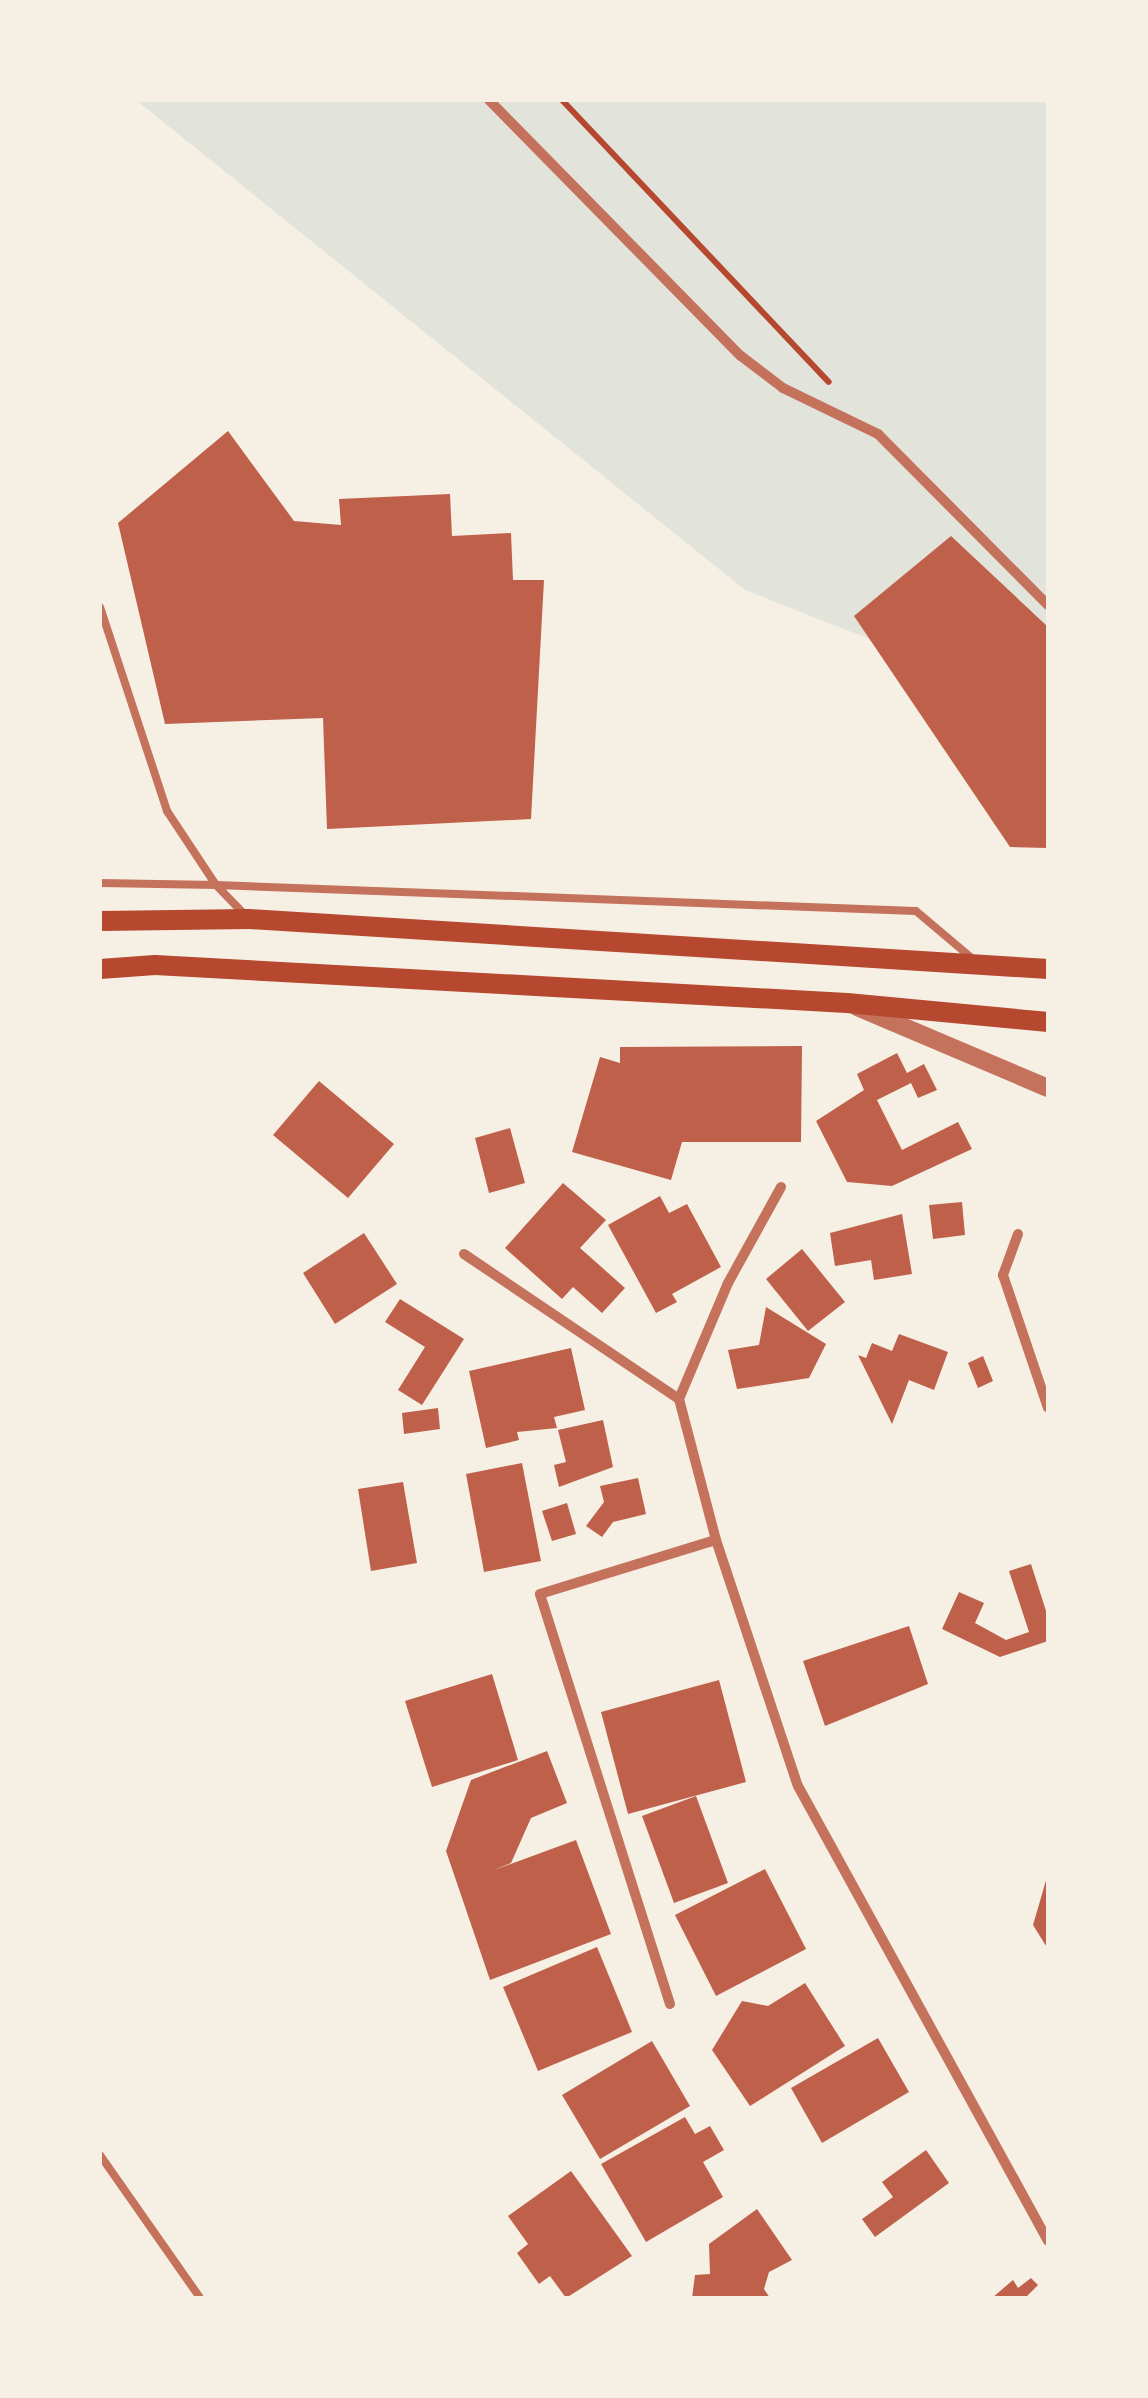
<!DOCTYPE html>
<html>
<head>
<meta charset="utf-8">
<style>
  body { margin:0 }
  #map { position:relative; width:1148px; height:2398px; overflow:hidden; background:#f6efe4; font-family:Merriweather,serif }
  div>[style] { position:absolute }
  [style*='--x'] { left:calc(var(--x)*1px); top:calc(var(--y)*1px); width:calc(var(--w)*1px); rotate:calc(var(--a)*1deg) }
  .green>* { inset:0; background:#e2e4dc }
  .building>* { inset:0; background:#bf614a }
  .path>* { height:6px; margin:-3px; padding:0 3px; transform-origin:3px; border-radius:3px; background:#b5482f }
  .service>* { height:8px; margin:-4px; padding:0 4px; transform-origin:4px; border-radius:4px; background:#c5725c }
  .minor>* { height:10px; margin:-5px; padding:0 5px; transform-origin:5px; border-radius:5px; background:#c5725c }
  .tertiary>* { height:18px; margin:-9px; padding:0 9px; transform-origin:9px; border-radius:9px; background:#c5725c }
  .secondary>* { height:20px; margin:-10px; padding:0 10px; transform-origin:10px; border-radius:10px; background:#b5482f }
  span { translate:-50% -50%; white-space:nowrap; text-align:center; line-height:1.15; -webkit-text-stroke:10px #f6efe4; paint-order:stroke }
  .frame { position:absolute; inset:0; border:102px solid #f6efe4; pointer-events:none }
</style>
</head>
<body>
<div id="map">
  <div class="green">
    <div style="clip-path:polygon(136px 100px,1048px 100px,1048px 645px,999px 690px,745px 590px)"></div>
  </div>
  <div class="building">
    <div style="clip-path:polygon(228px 431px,294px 521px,341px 525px,339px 499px,450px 494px,452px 536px,511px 533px,513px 580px,544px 580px,531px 819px,327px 829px,323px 718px,165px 724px,118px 523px)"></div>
    <div style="clip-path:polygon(951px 536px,1048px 627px,1048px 848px,1010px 847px,854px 616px)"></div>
    <div style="clip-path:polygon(802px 1046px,801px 1142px,682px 1142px,671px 1180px,572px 1152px,600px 1057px,620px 1063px,620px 1047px)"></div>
    <div style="clip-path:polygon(897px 1053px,907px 1073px,924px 1064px,937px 1090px,918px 1098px,911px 1083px,877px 1100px,902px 1150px,958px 1122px,972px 1149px,892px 1186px,847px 1182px,816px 1121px,864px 1090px,857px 1074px)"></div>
    <div style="clip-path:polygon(319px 1081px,394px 1144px,348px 1198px,273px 1135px)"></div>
    <div style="clip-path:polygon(510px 1128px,525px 1183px,489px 1193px,475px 1138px)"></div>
    <div style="clip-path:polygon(563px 1183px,606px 1220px,580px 1248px,625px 1288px,602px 1313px,573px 1287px,562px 1299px,505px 1248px)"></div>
    <div style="clip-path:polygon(660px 1196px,669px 1213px,687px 1204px,721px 1267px,672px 1294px,677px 1302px,656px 1313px,608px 1225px)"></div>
    <div style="clip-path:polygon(962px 1202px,965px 1235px,933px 1239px,929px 1205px)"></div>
    <div style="clip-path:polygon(902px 1214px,912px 1274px,874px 1280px,871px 1260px,835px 1266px,830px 1233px)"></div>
    <div style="clip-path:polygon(364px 1233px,397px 1284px,335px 1324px,303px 1273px)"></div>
    <div style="clip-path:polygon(802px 1249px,845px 1302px,808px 1331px,766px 1279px)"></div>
    <div style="clip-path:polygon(400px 1299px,464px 1339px,422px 1405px,398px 1390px,425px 1347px,385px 1322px)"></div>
    <div style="clip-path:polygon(766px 1307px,826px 1344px,809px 1378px,737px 1389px,728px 1350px,759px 1345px)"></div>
    <div style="clip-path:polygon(899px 1334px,948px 1352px,934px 1390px,909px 1380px,892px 1424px,858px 1355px,866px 1358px,872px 1343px,892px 1351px)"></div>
    <div style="clip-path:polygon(571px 1348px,585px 1410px,554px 1417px,557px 1428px,517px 1432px,519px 1440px,486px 1448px,469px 1371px)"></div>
    <div style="clip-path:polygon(983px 1356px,993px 1381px,978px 1388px,968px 1363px)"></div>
    <div style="clip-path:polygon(438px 1408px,440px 1429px,404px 1434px,402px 1413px)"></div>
    <div style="clip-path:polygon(603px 1420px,613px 1467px,559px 1487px,554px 1465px,566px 1462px,558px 1430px)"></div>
    <div style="clip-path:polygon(522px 1463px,541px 1561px,484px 1572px,466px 1474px)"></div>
    <div style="clip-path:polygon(638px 1478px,646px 1514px,613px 1522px,602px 1537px,586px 1526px,604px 1502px,600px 1486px)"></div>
    <div style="clip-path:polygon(403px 1482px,417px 1563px,371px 1571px,358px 1489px)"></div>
    <div style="clip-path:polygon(567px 1503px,576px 1534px,552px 1541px,542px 1511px)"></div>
    <div style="clip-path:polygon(1031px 1564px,1048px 1617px,1048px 1641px,1000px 1657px,942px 1629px,959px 1592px,984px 1603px,975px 1623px,1006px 1640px,1029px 1632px,1009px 1571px)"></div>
    <div style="clip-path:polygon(909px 1626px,928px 1684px,825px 1726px,803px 1661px)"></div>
    <div style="clip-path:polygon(492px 1674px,518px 1760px,432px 1787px,405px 1701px)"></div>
    <div style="clip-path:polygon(719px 1680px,746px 1782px,628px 1814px,601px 1712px)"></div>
    <div style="clip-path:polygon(547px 1751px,567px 1803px,531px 1818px,511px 1863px,494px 1870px,576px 1840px,611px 1934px,490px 1980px,446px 1851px,471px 1780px)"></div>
    <div style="clip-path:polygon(696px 1796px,728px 1883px,674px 1903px,642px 1816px)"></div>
    <div style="clip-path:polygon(765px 1869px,806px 1949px,716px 1996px,675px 1915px)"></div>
    <div style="clip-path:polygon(1047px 1877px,1048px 1877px,1048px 1949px,1033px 1925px)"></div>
    <div style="clip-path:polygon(597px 1947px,632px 2032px,538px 2071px,503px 1987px)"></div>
    <div style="clip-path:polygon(805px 1983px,845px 2046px,750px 2106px,712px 2050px,742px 2001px,768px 2006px)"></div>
    <div style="clip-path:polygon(878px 2038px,909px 2092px,822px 2143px,791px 2088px)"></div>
    <div style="clip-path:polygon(652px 2041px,690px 2106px,600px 2159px,562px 2095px)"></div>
    <div style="clip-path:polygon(685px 2117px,695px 2134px,710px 2126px,724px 2150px,703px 2162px,723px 2197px,646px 2242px,601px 2164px)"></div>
    <div style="clip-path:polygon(926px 2150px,949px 2183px,875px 2237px,862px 2219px,893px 2197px,882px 2182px)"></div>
    <div style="clip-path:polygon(571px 2171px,632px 2256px,566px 2298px,550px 2276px,539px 2284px,517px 2253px,528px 2244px,508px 2216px)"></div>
    <div style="clip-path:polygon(757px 2209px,792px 2260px,769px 2272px,764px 2289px,770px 2298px,692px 2298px,695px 2275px,710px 2274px,709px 2244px)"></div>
    <div style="clip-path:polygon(1031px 2278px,1038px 2285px,1025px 2298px,992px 2298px,1013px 2280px,1018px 2288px)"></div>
  </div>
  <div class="path">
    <div style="--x:562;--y:100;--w:388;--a:46.6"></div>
  </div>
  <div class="service">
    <div style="--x:100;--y:607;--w:215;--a:71.8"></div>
    <div style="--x:167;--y:811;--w:89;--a:56.5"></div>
    <div style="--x:216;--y:885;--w:700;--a:2.13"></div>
    <div style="--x:916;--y:911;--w:76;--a:40.2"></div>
    <div style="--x:100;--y:883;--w:116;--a:1"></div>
    <div style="--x:216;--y:885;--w:43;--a:45.9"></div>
    <div style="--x:100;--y:2155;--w:174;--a:55"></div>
  </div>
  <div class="minor">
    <div style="--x:489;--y:100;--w:359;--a:45.5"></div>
    <div style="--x:741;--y:356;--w:53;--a:37.3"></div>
    <div style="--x:783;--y:388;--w:106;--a:25.8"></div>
    <div style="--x:878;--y:434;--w:241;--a:45.2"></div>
    <div style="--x:781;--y:1187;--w:110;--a:118.9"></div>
    <div style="--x:728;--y:1283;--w:126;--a:112.9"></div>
    <div style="--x:679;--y:1399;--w:146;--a:75.3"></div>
    <div style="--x:716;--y:1540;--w:259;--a:71.6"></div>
    <div style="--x:798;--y:1786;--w:519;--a:61.21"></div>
    <div style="--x:1018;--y:1234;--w:44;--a:110.1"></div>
    <div style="--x:1003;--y:1275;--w:140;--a:71.3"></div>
    <div style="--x:464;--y:1254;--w:259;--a:34"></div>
    <div style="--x:670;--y:2004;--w:430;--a:-107.6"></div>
    <div style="--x:540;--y:1594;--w:184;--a:-17.1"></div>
  </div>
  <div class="tertiary">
    <div style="--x:857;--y:1007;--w:207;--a:23"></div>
  </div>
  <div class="secondary">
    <div style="--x:100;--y:921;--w:149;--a:-0.8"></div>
    <div style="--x:249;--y:919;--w:801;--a:3.58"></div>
    <div style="--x:100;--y:969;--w:55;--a:-4.2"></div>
    <div style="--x:155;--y:965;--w:693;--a:3.14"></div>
    <div style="--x:847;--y:1003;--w:202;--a:5.4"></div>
  </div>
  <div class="frame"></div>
</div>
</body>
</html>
